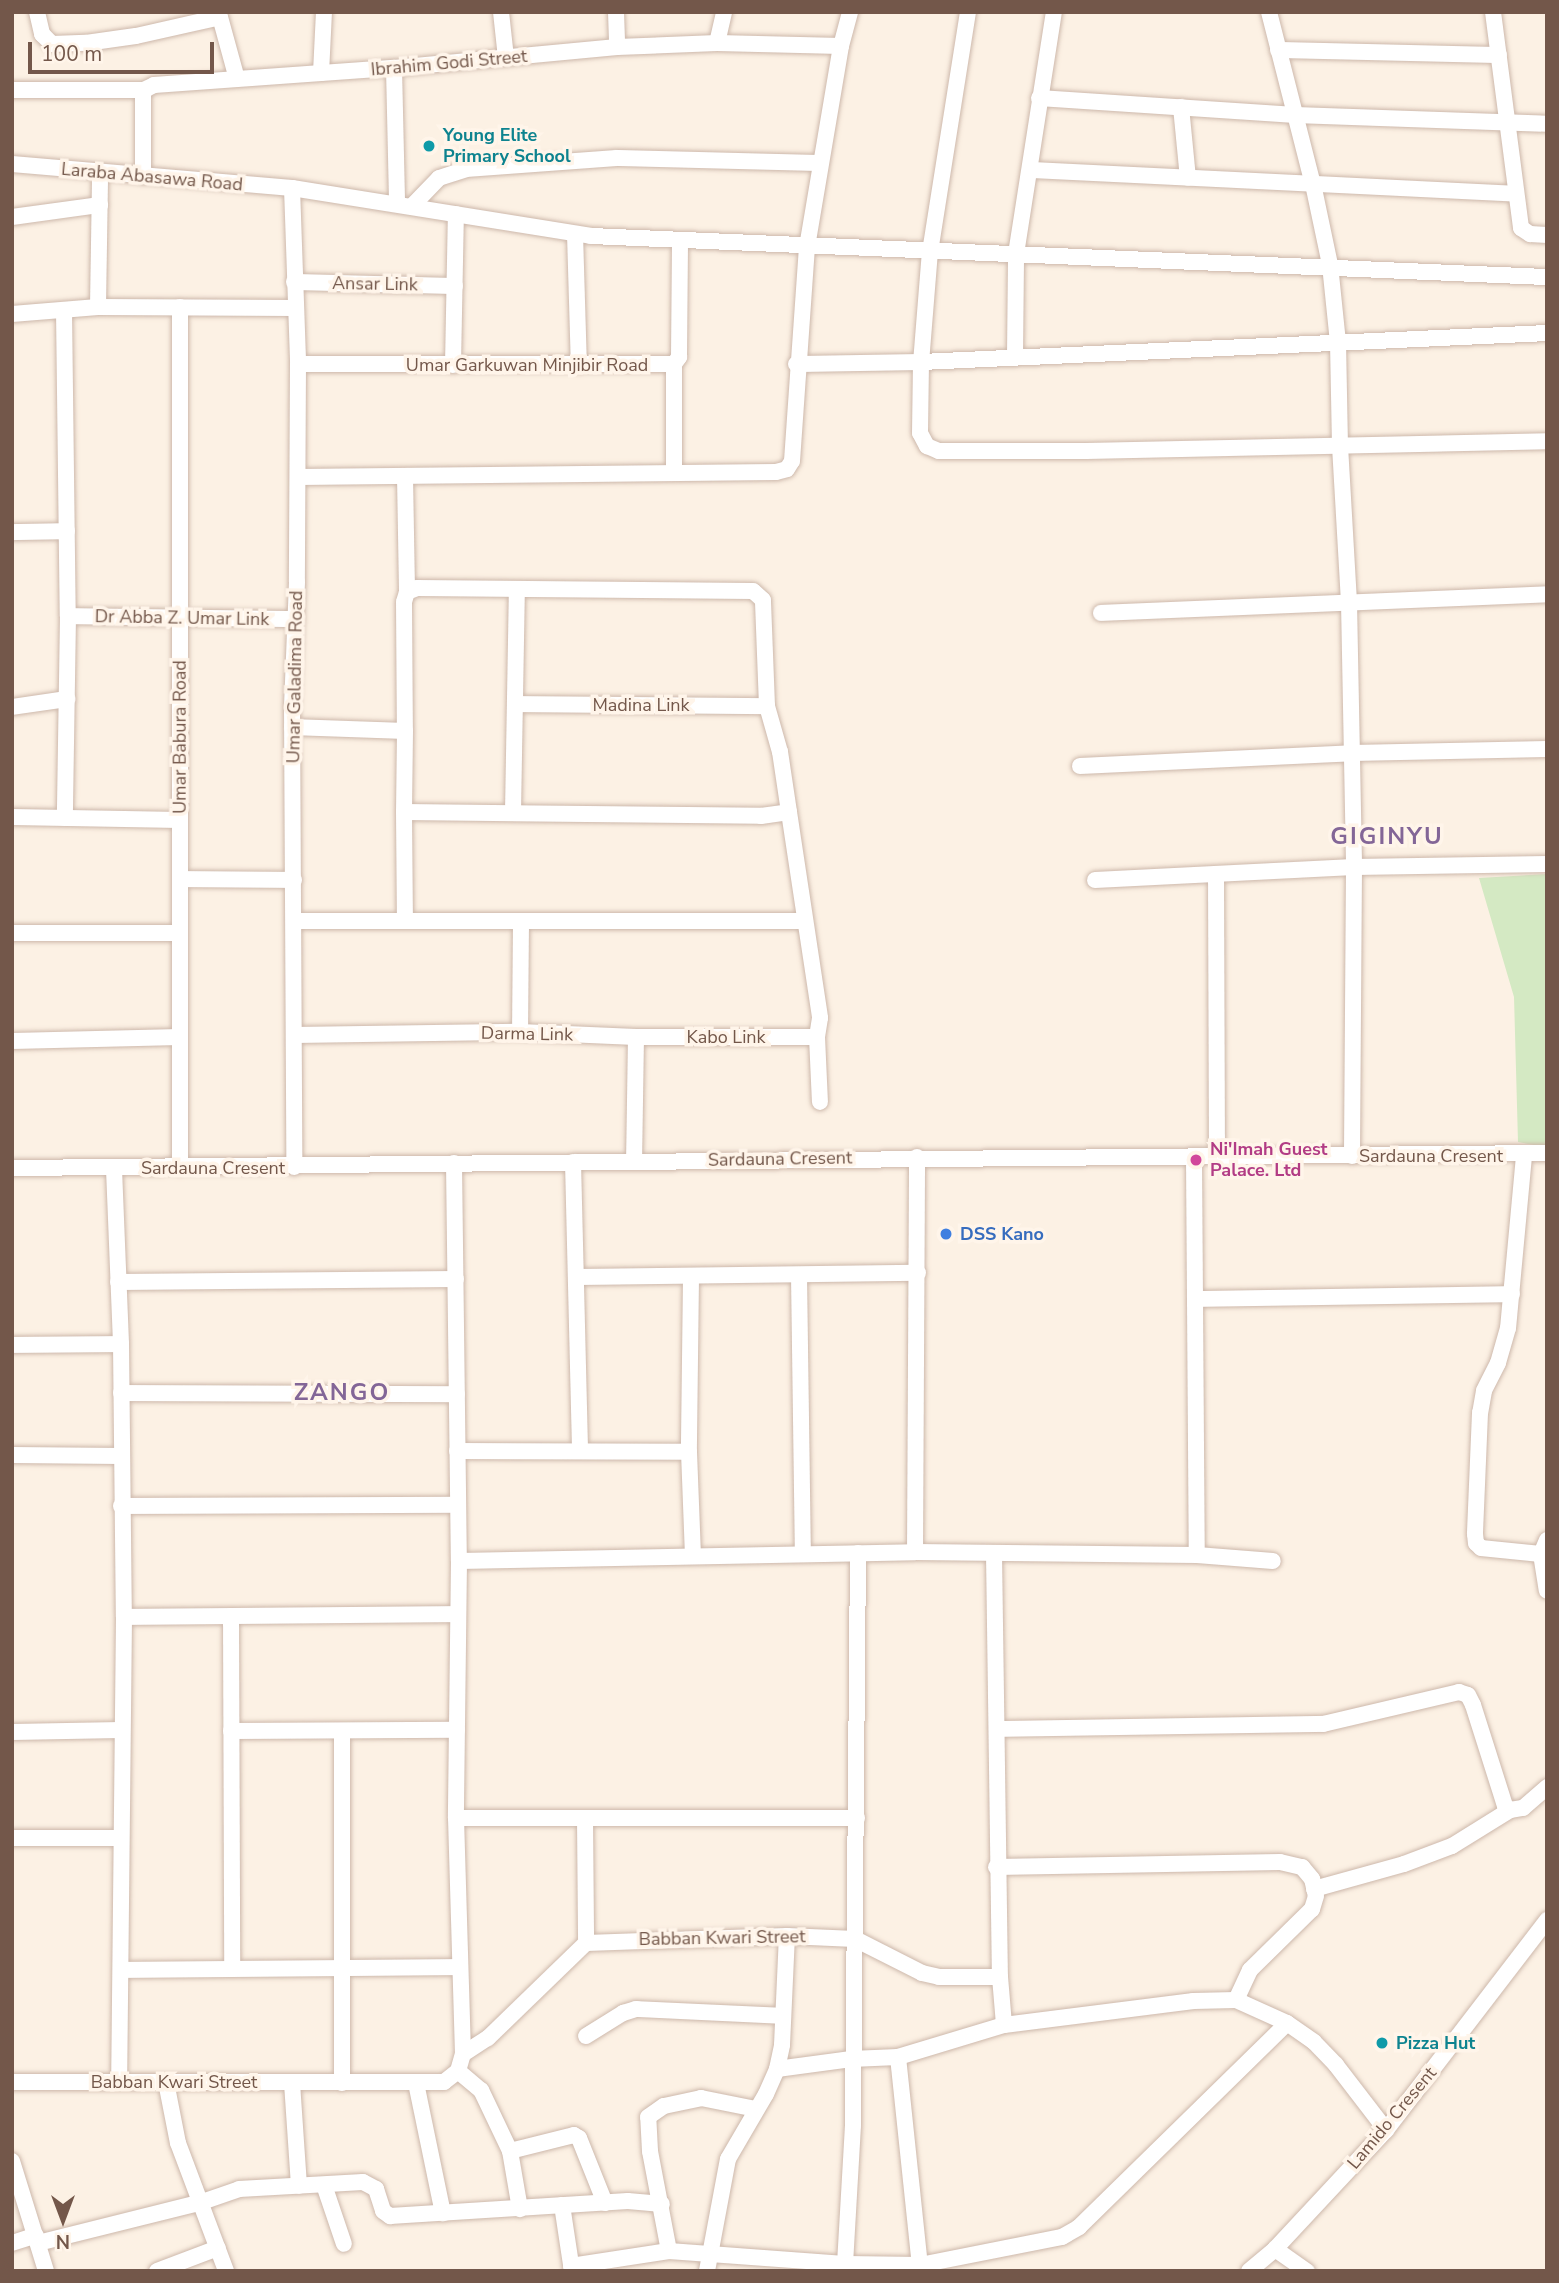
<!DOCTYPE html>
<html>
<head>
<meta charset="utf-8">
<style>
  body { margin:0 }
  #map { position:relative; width:1559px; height:2283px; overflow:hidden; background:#fcf1e4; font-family:"Nunito Sans",sans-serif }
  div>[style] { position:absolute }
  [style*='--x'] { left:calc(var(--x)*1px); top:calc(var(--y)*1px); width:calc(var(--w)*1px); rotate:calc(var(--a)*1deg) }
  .green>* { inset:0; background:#d4e9c3 }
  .roads { filter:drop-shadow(0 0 2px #cdb8ab) drop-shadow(0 0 2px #cdb8ab) }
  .minor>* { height:16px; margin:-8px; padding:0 8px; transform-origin:8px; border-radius:8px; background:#fff }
  .dots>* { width:19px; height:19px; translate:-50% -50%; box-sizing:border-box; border:4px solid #fff5ea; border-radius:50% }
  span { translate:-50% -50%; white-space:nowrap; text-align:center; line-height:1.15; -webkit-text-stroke:7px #fff5ea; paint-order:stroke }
  .street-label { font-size:18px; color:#73574a }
  .culture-label { font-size:18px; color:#0d838f; font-weight:700 }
  .left { translate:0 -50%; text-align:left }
  .hotel-label { font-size:18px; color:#b23c85; font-weight:700 }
  .shop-label { font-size:18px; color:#366cbe; font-weight:700 }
  .district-label { font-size:24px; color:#836697; font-weight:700; letter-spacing:2px }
  .frame { position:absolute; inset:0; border:14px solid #73574a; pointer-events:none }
  .north { position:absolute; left:28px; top:2185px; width:70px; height:70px; -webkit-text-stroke:5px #fff5ea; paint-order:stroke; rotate:180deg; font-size:19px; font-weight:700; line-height:28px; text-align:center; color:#73574a }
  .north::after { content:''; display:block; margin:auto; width:24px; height:32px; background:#73574a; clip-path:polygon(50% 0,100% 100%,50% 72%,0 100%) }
  .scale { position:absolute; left:28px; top:42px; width:186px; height:32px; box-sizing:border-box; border:4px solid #73574a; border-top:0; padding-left:9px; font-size:21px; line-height:24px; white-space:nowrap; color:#73574a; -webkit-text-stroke:5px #fff5ea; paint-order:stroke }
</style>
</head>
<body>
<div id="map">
  <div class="green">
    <div style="clip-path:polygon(1547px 874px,1547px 1145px,1539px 1146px,1518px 1142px,1514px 997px,1479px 878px)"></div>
  </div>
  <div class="roads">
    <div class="minor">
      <div style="--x:37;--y:12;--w:23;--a:77"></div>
      <div style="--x:42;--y:34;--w:14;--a:45"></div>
      <div style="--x:52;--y:44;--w:34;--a:-2"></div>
      <div style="--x:86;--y:43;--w:50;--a:-8"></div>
      <div style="--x:136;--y:36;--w:86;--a:-12.7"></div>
      <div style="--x:220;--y:17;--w:64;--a:74.7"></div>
      <div style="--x:501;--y:12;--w:46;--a:83.8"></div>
      <div style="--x:616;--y:12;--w:35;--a:88"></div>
      <div style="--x:968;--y:12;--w:242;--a:99"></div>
      <div style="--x:930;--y:251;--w:111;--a:94.6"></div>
      <div style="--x:921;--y:362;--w:71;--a:90.8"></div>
      <div style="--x:920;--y:433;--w:15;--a:62"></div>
      <div style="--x:927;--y:446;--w:13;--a:23"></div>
      <div style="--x:939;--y:451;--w:147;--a:0"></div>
      <div style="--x:1086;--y:451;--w:461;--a:-1.2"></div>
      <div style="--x:1269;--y:12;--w:178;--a:75.7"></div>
      <div style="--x:1313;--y:184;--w:83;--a:78.1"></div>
      <div style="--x:1330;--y:265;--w:77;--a:84.1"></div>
      <div style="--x:1338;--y:342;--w:104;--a:88.9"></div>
      <div style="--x:1340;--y:446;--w:156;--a:86.7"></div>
      <div style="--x:1349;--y:602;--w:265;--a:88.9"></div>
      <div style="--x:1354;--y:867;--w:289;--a:90.4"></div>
      <div style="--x:1493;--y:12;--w:218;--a:82.6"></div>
      <div style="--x:1521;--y:228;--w:11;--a:34"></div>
      <div style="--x:1530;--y:234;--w:17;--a:3"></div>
      <div style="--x:717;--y:43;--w:32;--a:-77"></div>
      <div style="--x:1278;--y:50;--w:221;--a:1.3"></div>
      <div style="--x:394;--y:68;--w:135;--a:88.7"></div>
      <div style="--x:321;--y:73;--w:61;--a:-87.2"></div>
      <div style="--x:12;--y:90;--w:132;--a:0"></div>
      <div style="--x:1039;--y:98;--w:257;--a:3.8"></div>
      <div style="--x:1295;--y:115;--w:252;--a:2"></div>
      <div style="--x:1181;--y:107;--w:71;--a:84.4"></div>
      <div style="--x:12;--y:164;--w:281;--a:4.9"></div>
      <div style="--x:292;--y:188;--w:303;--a:9.1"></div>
      <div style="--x:591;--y:236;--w:957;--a:2.46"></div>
      <div style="--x:1030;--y:170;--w:486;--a:2.8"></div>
      <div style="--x:143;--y:176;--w:80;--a:-90"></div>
      <div style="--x:143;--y:96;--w:6;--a:-81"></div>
      <div style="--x:144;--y:90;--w:11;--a:-27"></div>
      <div style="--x:154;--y:85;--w:241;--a:-4.1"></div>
      <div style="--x:394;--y:68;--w:224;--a:-5.4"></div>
      <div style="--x:617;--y:47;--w:100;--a:-2.3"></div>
      <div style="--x:717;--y:43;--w:124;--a:1.4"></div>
      <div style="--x:292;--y:188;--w:176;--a:88"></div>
      <div style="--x:298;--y:364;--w:218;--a:90.3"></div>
      <div style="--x:297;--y:582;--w:127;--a:92.3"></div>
      <div style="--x:292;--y:709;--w:458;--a:89.7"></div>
      <div style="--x:412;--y:206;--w:39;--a:-46"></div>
      <div style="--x:439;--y:178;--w:28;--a:-18"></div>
      <div style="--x:466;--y:169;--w:151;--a:-4.2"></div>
      <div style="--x:617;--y:158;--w:203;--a:1.4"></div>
      <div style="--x:12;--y:217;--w:89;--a:-7.8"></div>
      <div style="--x:575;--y:234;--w:131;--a:88.3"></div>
      <div style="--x:294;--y:282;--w:161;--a:1.4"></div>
      <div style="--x:98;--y:307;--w:134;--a:-89.1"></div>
      <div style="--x:64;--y:310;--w:306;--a:89.3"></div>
      <div style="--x:68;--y:616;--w:202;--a:90.9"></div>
      <div style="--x:12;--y:314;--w:86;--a:-4.7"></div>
      <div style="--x:98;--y:307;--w:197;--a:0.3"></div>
      <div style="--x:1015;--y:356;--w:102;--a:-89.4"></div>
      <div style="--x:1016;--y:254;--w:245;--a:-81.1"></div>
      <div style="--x:298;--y:364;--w:376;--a:0"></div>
      <div style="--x:674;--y:364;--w:9;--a:-54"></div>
      <div style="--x:679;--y:357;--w:116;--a:-89.5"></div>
      <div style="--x:674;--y:364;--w:109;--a:90"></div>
      <div style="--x:796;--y:364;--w:125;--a:-0.9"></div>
      <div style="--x:921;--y:362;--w:627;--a:-2.65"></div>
      <div style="--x:453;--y:365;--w:151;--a:-88.9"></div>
      <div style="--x:405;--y:476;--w:116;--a:89"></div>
      <div style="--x:298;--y:477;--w:478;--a:-0.6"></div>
      <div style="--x:776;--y:472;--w:11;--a:-15"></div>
      <div style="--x:787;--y:469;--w:9;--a:-58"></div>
      <div style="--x:792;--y:461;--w:215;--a:-86"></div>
      <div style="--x:807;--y:247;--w:204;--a:-80.4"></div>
      <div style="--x:841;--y:46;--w:35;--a:-75"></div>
      <div style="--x:12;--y:532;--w:55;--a:-1"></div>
      <div style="--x:1101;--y:613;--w:446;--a:-2.4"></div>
      <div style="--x:68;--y:616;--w:228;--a:0.8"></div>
      <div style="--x:516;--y:704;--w:251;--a:0.5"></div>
      <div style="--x:12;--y:707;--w:56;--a:-8.3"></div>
      <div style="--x:292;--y:727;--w:113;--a:2"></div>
      <div style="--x:1080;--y:766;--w:272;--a:-2.7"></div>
      <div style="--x:1352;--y:753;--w:195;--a:-1.2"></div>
      <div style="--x:404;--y:812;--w:357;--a:0.6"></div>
      <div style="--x:761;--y:816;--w:28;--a:-8"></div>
      <div style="--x:789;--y:812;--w:61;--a:-98.5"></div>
      <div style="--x:780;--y:752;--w:48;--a:-105.8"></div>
      <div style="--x:767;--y:706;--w:106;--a:-92.2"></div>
      <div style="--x:763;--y:600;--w:13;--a:-138"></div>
      <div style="--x:753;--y:591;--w:336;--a:-179.5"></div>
      <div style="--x:417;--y:588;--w:11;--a:158"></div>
      <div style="--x:407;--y:592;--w:10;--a:107"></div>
      <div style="--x:404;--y:602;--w:129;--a:89.6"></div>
      <div style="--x:405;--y:731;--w:81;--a:90.7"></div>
      <div style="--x:404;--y:812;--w:107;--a:89.5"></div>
      <div style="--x:513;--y:812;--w:223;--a:-89"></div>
      <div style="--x:789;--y:812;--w:208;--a:81.4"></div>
      <div style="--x:820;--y:1018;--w:19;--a:99"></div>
      <div style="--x:817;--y:1037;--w:65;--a:87.4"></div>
      <div style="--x:12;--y:817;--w:168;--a:1"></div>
      <div style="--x:1216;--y:874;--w:283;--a:89.8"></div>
      <div style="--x:180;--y:879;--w:114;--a:0.5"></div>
      <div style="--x:1095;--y:880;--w:259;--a:-2.9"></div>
      <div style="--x:1354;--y:867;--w:193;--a:-0.9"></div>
      <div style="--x:294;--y:921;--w:227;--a:0"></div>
      <div style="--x:521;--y:921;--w:111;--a:90.5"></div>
      <div style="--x:521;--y:921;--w:284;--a:0"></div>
      <div style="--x:12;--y:933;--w:168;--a:0"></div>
      <div style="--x:294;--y:1035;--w:226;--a:-0.8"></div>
      <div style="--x:520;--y:1032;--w:116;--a:2.5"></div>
      <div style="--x:636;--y:1037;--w:124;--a:90.9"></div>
      <div style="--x:636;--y:1037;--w:181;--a:0"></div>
      <div style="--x:12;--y:1041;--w:168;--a:-1.4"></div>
      <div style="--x:1524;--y:1156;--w:173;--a:95.3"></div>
      <div style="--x:1508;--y:1328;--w:36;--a:106"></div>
      <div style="--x:1498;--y:1363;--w:31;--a:117"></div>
      <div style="--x:1484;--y:1391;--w:22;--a:100"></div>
      <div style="--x:1480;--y:1413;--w:121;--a:92.4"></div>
      <div style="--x:1475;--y:1534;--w:9;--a:84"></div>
      <div style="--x:1476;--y:1543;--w:7;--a:45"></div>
      <div style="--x:1481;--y:1548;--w:60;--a:5.7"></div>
      <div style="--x:1194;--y:1158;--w:397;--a:89.6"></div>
      <div style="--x:573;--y:1162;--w:287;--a:88.6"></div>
      <div style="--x:454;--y:1163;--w:398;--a:89.3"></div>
      <div style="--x:459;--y:1561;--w:257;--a:90.7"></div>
      <div style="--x:456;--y:1818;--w:236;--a:88.3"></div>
      <div style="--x:180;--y:1167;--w:860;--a:-90"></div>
      <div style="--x:12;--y:1168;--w:1535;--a:-0.56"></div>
      <div style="--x:114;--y:1169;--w:175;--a:87.7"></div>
      <div style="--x:121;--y:1344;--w:273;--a:89.4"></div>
      <div style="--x:124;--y:1617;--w:465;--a:90.6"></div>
      <div style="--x:799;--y:1275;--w:279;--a:89.2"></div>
      <div style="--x:577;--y:1277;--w:341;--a:-0.7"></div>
      <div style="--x:691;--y:1277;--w:175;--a:90.7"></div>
      <div style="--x:689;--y:1452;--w:104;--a:87.8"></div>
      <div style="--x:118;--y:1282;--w:338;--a:-0.5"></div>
      <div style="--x:1197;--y:1299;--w:315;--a:-0.9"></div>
      <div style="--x:12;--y:1345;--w:109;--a:-0.5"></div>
      <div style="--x:121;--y:1393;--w:336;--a:0.2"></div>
      <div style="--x:457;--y:1451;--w:232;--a:0.2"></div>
      <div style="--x:12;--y:1455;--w:109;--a:0.5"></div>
      <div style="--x:121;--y:1506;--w:337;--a:-0.2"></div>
      <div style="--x:1547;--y:1540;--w:15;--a:113"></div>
      <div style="--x:1541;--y:1554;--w:37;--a:81"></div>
      <div style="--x:915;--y:1552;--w:395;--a:-89.7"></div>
      <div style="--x:994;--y:1553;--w:424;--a:89.2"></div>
      <div style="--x:459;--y:1561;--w:456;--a:-1.1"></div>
      <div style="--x:915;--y:1552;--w:282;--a:0.6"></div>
      <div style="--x:1197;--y:1555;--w:76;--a:4.5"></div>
      <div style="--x:231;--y:1616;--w:353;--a:89.8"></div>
      <div style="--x:124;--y:1617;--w:334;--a:-0.5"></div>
      <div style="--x:997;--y:1729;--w:326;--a:-0.9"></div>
      <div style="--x:1323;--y:1724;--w:140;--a:-13.2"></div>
      <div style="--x:1459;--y:1692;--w:9;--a:18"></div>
      <div style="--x:1468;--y:1695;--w:11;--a:63"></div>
      <div style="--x:1473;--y:1705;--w:106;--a:72.4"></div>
      <div style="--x:1505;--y:1806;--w:6;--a:39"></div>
      <div style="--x:231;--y:1731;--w:226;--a:-0.3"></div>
      <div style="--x:12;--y:1732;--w:109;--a:-1.1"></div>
      <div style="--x:456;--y:1818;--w:401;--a:0"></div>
      <div style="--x:585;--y:1818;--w:125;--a:89.5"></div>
      <div style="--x:12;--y:1838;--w:109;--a:0"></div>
      <div style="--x:996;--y:1867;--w:284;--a:-1"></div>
      <div style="--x:1280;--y:1862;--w:23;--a:13"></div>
      <div style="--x:1302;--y:1867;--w:16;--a:50"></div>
      <div style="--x:1312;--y:1879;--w:17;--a:77"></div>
      <div style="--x:1316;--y:1896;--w:14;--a:107"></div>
      <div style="--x:1312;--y:1909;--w:87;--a:135.5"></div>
      <div style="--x:1250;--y:1970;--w:33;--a:115"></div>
      <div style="--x:1314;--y:1889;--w:93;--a:-15.5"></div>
      <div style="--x:1404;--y:1864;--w:51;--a:-20.6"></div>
      <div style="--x:1452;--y:1846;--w:68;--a:-31.8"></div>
      <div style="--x:1510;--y:1810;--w:13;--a:-9"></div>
      <div style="--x:1523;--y:1808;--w:32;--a:-41"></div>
      <div style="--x:122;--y:1970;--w:336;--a:-0.5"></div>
      <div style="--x:586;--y:2036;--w:44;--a:-31.9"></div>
      <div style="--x:623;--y:2013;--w:14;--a:-17"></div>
      <div style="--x:636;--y:2009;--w:147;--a:2.7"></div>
      <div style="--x:898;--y:2057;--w:209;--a:84"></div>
      <div style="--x:777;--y:2069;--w:75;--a:-7.7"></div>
      <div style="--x:851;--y:2059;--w:47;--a:-2.4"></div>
      <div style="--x:898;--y:2057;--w:111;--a:-16.8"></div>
      <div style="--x:458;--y:2071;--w:30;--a:40"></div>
      <div style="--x:481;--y:2090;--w:68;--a:64.6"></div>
      <div style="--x:510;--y:2151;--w:59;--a:80.2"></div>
      <div style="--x:12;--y:2082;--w:432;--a:0"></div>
      <div style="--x:444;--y:2082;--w:18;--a:-38"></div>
      <div style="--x:458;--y:2071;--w:18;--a:-74"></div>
      <div style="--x:463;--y:2054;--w:30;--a:-33"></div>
      <div style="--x:488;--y:2038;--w:136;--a:-44.1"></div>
      <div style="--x:586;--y:1943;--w:201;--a:-2"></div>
      <div style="--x:787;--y:1936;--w:68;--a:2.5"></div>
      <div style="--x:855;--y:1939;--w:75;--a:26.9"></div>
      <div style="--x:922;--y:1973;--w:17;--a:13"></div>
      <div style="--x:939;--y:1977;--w:61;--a:0"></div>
      <div style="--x:1000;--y:1977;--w:48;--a:85.2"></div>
      <div style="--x:1004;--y:2025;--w:191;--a:-7.2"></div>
      <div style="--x:1193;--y:2001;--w:43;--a:-1.3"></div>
      <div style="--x:1236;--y:2000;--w:56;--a:24.3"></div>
      <div style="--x:1287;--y:2023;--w:33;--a:35"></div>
      <div style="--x:1314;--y:2042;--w:32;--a:46"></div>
      <div style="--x:1336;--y:2065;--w:82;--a:52.4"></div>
      <div style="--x:166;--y:2082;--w:62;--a:78.9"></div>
      <div style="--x:178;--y:2143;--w:137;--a:69.4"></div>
      <div style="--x:292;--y:2083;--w:103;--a:86.1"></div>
      <div style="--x:342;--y:2083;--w:352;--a:-90"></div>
      <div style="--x:416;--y:2083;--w:133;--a:78.3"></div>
      <div style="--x:510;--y:2151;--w:66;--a:-14"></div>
      <div style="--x:574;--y:2135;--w:6;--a:31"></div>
      <div style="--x:579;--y:2138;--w:70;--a:68.2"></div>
      <div style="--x:12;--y:2161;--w:115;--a:72.8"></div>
      <div style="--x:324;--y:2185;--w:62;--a:71.3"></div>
      <div style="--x:562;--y:2205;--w:67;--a:81.4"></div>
      <div style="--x:12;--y:2243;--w:25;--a:-18"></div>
      <div style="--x:38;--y:2243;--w:169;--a:-14"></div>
      <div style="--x:202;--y:2202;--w:39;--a:-19"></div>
      <div style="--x:239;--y:2189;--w:124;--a:-3.2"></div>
      <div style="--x:363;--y:2182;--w:15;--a:28"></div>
      <div style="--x:376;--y:2189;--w:23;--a:72"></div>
      <div style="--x:383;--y:2211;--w:9;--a:36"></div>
      <div style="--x:390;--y:2216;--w:238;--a:-3.6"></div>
      <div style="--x:628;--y:2201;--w:34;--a:5"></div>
      <div style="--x:1275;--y:2249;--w:39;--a:35"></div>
      <div style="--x:669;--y:2251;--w:102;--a:-100.8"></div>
      <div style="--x:650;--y:2151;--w:34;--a:-93"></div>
      <div style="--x:648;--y:2117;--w:19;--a:-35"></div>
      <div style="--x:664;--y:2106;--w:38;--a:-12"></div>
      <div style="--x:701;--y:2098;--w:56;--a:11.3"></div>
      <div style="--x:845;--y:2264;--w:139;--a:-86.7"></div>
      <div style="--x:853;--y:2125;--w:572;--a:-89.5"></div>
      <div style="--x:571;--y:2266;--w:99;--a:-8.7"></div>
      <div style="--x:669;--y:2251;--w:176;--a:4.2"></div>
      <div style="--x:845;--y:2264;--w:75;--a:0.8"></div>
      <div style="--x:920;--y:2265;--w:145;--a:-11.2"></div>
      <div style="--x:1062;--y:2237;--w:20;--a:-30"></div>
      <div style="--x:1079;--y:2227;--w:291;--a:-44.4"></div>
      <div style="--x:157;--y:2271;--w:65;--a:-20.7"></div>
      <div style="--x:707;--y:2271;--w:114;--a:-79.4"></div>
      <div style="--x:728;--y:2159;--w:75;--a:-59.7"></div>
      <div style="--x:766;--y:2094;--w:27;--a:-66"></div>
      <div style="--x:777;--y:2069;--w:25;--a:-78"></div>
      <div style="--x:782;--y:2045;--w:109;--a:-87.4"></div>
      <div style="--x:1249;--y:2271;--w:34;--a:-40"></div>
      <div style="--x:1275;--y:2249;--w:163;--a:-47"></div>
      <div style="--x:1386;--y:2130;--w:265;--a:-52.5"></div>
    </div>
  </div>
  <div class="dots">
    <div style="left:429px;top:146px;background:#0f9aa8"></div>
    <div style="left:1196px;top:1160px;background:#d1479c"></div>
    <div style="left:946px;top:1234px;background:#3f7fe0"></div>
    <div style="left:1382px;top:2043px;background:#0f9aa8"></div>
  </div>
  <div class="street-label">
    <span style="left:449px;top:63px;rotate:-5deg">Ibrahim Godi Street</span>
    <span style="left:152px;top:177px;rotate:5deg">Laraba Abasawa Road</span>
    <span style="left:375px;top:284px;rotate:1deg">Ansar Link</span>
    <span style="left:527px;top:365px">Umar Garkuwan Minjibir Road</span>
    <span style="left:182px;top:618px;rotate:1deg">Dr Abba Z. Umar Link</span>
    <span style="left:295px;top:677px;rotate:-89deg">Umar Galadima Road</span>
    <span style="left:641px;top:705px">Madina Link</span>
    <span style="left:180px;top:737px;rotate:-90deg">Umar Babura Road</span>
    <span style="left:527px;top:1034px;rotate:1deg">Darma Link</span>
    <span style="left:726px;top:1037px">Kabo Link</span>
    <span style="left:1431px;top:1156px">Sardauna Cresent</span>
    <span style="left:780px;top:1159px;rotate:-1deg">Sardauna Cresent</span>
    <span style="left:213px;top:1168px">Sardauna Cresent</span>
    <span style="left:722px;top:1938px;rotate:-1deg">Babban Kwari Street</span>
    <span style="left:174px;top:2082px">Babban Kwari Street</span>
    <span style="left:1392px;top:2118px;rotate:-50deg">Lamido Cresent</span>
  </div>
  <div class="culture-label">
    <span class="left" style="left:443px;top:146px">Young Elite<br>Primary School</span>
    <span class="left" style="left:1396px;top:2043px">Pizza Hut</span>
  </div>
  <div class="hotel-label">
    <span class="left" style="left:1210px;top:1160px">Ni'Imah Guest<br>Palace. Ltd</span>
  </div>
  <div class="shop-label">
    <span class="left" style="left:960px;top:1234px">DSS Kano</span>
  </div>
  <div class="district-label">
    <span style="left:1387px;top:837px">GIGINYU</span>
    <span style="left:342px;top:1393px">ZANGO</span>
  </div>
  <div class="frame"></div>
  <div class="north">N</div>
  <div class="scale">100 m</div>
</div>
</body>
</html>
